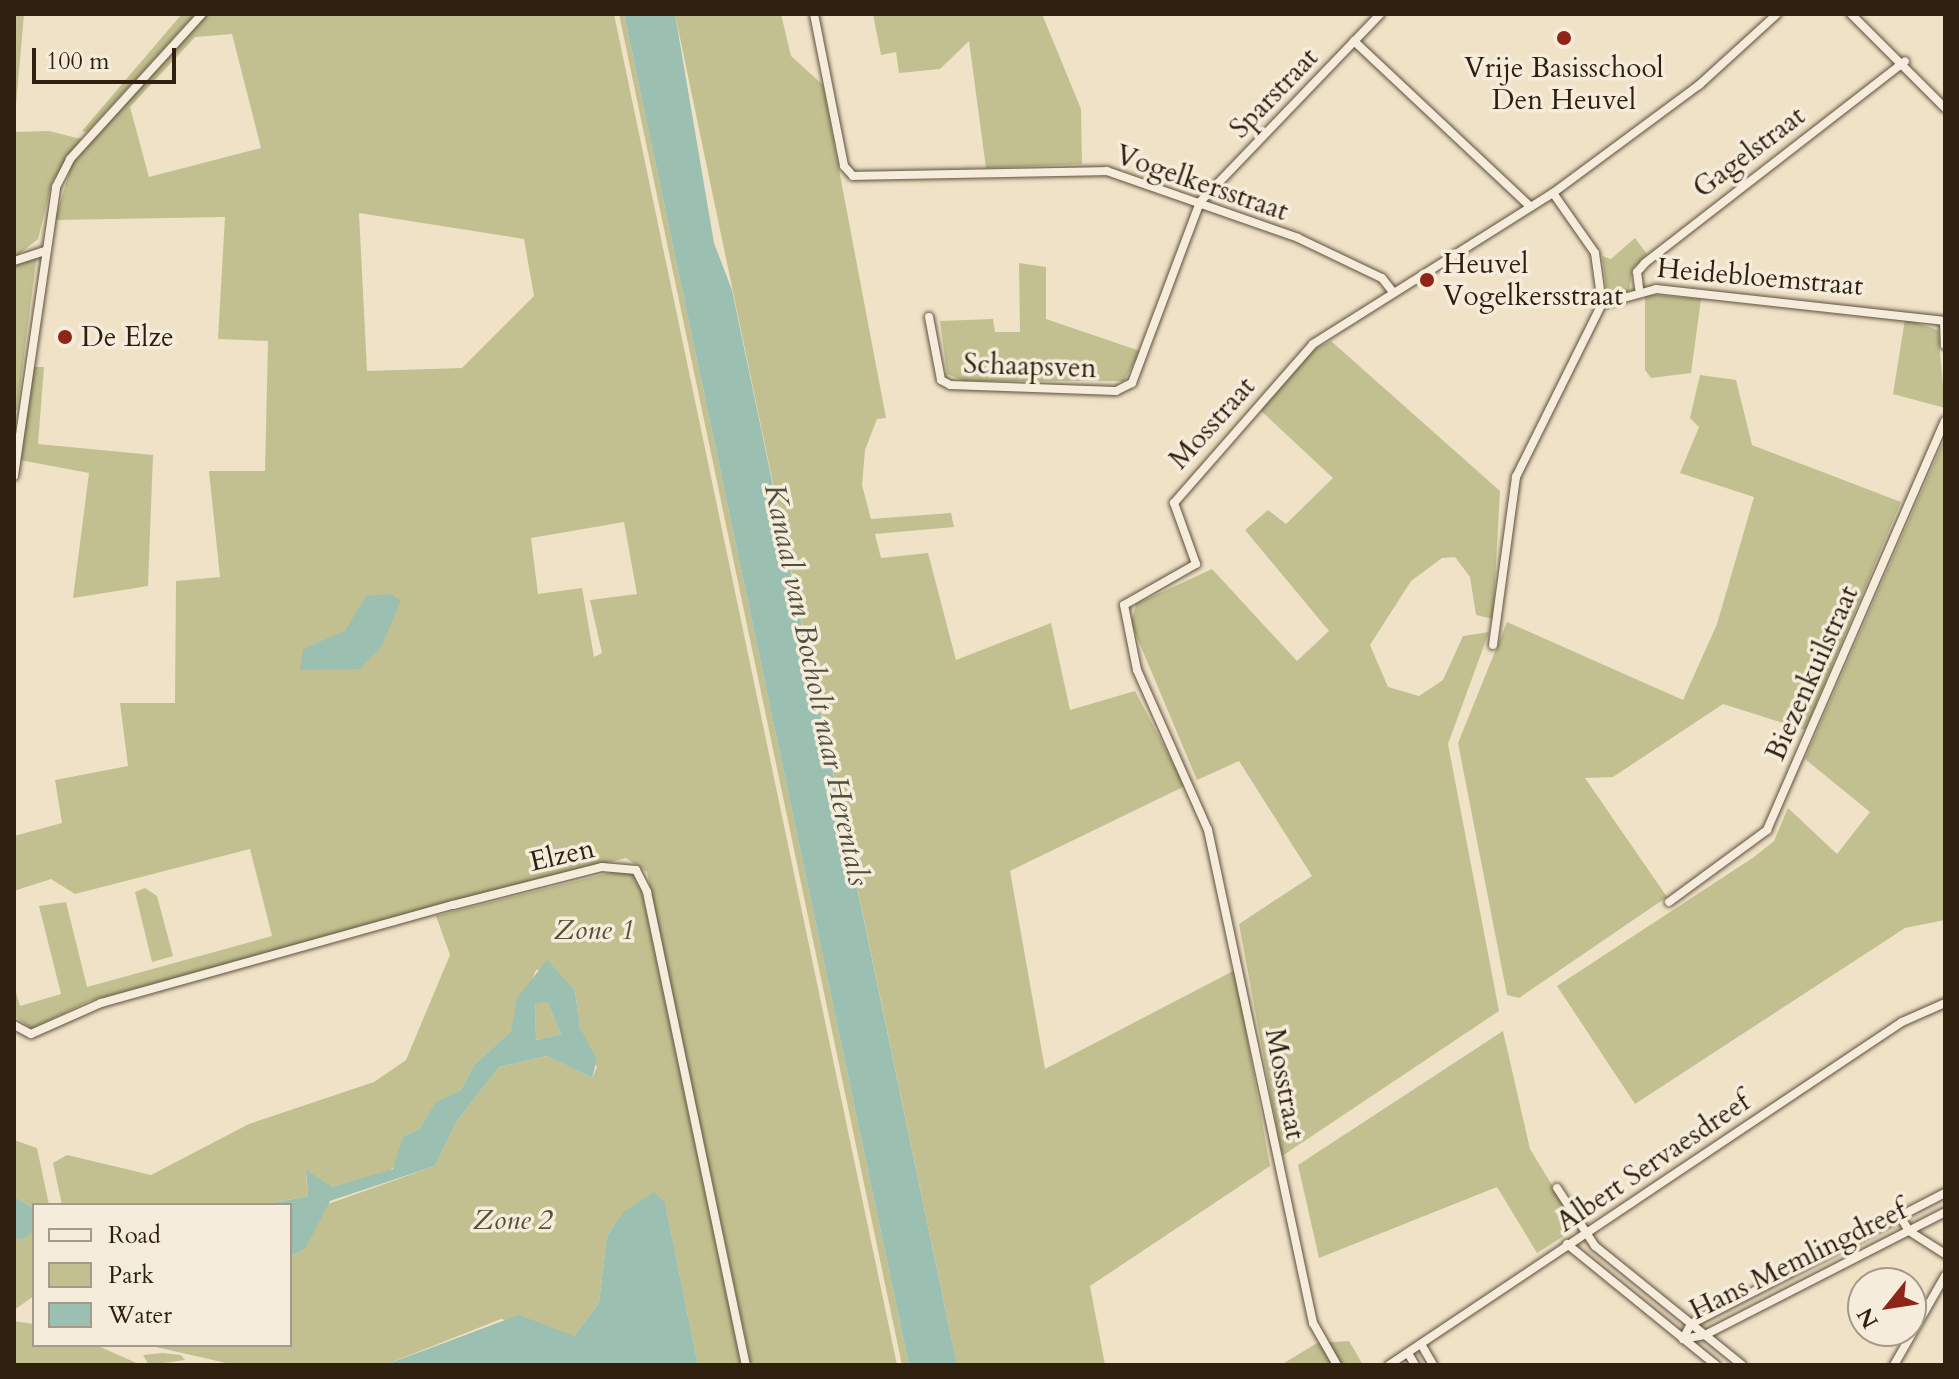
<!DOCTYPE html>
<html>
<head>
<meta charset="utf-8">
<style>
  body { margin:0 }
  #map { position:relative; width:1959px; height:1379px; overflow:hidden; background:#f0e2c7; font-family:Cardo,serif }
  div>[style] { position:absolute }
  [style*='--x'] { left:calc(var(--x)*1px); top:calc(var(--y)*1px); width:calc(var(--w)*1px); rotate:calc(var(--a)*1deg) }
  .green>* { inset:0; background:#c2c090 }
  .water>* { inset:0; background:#9bbfb0 }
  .roads { filter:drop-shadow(0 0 2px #5e503d) drop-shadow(0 0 2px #5e503d) }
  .minor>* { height:8px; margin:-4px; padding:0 4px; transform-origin:4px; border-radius:4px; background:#f5ecdb }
  .dots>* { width:22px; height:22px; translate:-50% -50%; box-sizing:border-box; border:4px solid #f5ecdb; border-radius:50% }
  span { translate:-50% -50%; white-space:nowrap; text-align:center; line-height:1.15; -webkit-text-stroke:7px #f5ecdb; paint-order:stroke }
  .poi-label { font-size:28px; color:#2e1f0f }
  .left { translate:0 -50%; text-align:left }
  .street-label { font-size:28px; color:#2e1f0f }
  .park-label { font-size:28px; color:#5a4f36; font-style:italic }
  .water-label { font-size:30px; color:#4f4f3f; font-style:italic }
  .frame { position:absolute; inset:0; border:16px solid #2e1f0f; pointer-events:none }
  .legend { position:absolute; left:32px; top:1203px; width:260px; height:144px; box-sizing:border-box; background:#f5ecdb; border:2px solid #a59a89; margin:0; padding:10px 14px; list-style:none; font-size:24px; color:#2e1f0f }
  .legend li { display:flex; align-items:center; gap:16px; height:40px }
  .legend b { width:40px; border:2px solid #a59a89 }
  .north { position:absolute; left:1847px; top:1267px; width:80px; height:80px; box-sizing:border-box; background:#f5ecdb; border:2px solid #a59a89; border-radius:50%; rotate:240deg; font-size:22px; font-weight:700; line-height:32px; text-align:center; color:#2e1f0f }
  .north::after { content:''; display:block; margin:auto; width:28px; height:36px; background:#8f2418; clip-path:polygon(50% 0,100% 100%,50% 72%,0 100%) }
  .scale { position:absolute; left:32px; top:48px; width:144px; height:36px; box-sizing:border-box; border:4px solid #2e1f0f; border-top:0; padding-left:10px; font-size:24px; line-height:28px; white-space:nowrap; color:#2e1f0f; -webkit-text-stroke:6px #f5ecdb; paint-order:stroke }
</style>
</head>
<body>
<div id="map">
  <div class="green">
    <div style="clip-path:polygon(14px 14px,24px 14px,14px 127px)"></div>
    <div style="clip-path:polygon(195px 14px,87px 132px,82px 131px,181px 15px,55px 14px)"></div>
    <div style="clip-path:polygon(evenodd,207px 14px,614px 14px,897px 1365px,751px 1365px,647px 872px,626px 858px,89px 1001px,31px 1029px,14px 1015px,14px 986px,20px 1006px,61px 994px,39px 906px,66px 902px,87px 987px,272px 936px,250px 849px,75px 894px,51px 879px,14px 891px,14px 836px,62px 823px,55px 780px,128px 766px,120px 703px,175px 703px,176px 581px,220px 577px,209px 471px,265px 471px,268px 341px,218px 339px,225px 217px,55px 220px,73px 160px,207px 14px,232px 34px,261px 148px,149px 177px,130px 107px,195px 37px,232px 34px,207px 14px,359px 213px,524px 239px,534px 296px,462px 368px,367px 371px,359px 213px,207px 14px,624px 522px,637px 594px,590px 600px,602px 653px,594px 657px,582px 588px,538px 594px,531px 538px,624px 522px)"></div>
    <div style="clip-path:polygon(619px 14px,624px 14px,909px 1365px,902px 1365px)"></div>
    <div style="clip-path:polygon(675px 14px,781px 14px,791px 56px,823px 85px,886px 418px,877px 419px,865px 450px,862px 485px,871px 519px,951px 513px,954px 527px,875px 534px,881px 558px,928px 553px,956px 660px,1051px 623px,1070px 710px,1135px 691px,1185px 786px,1010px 871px,1045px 1069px,1235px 970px,1270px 1166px,1090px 1286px,1105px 1365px,957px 1365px)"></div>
    <div style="clip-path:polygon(873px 14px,1042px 14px,1081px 109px,1082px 164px,986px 168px,969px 41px,940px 69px,899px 73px,896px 52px,881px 55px)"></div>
    <div style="clip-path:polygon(49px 131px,81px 139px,52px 182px,38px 239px,14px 258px,14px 132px)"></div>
    <div style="clip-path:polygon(1635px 238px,1647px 254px,1633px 268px,1629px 291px,1608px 299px,1602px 256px,1611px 259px)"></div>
    <div style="clip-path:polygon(37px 254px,17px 410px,14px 410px,14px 264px)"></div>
    <div style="clip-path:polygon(1019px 263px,1046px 267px,1046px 319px,1140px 351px,1124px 381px,964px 381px,947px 374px,940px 321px,993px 319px,995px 332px,1020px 332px)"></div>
    <div style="clip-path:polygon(1645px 294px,1701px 299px,1691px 373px,1651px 378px,1645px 370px)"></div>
    <div style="clip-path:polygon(1905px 319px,1938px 330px,1945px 408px,1893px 394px)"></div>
    <div style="clip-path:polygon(1331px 341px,1500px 491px,1493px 619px,1476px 615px,1470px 577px,1455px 557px,1442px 558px,1411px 581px,1370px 645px,1388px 687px,1419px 696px,1443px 680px,1463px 636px,1489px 632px,1448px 744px,1499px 1011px,1282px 1156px,1239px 924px,1312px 876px,1239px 761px,1197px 780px,1131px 623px,1136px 604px,1212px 569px,1297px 661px,1329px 631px,1245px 530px,1268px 510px,1286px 524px,1333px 478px,1259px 409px,1311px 351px)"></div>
    <div style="clip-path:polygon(33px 367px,44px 367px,38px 444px,153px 455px,148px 586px,73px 598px,89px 473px,20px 460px)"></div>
    <div style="clip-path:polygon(1700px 375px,1736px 380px,1752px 445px,1901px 502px,1805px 730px,1723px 704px,1613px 777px,1585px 778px,1667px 897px,1519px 998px,1507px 995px,1458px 743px,1507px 622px,1683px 700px,1717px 624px,1754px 497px,1680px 473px,1699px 427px,1690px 418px)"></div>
    <div style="clip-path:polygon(1945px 438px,1945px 920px,1905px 928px,1635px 1104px,1557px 986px,1754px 857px,1774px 841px,1788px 808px,1837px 854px,1870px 812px,1805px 759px)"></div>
    <div style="clip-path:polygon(625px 869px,637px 876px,642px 892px,741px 1365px,698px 1365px,665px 1203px,622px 1213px,607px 1236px,599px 1303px,574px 1336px,501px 1319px,385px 1365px,235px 1365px,147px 1345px,290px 1345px,290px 1256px,305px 1249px,325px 1205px,435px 1166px,457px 1121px,499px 1067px,547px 1056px,592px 1078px,597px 1067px,580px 1028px,575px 991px,551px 971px,536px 970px,511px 1031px,474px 1065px,461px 1090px,437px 1102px,420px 1128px,403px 1137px,400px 1163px,384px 1174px,332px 1187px,306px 1175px,308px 1196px,262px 1205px,62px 1205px,53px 1163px,67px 1155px,151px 1175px,249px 1124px,374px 1082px,406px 1060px,450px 955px,436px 916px)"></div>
    <div style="clip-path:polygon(145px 888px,157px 896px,173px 956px,152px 962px,135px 892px)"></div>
    <div style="clip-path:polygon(547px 1002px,561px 1034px,536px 1040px,535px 1003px)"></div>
    <div style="clip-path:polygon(1503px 1031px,1530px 1149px,1575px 1223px,1567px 1234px,1537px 1253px,1497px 1187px,1319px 1258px,1298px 1165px)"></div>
    <div style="clip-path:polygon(14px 1140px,37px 1148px,49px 1205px,34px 1209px,14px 1196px)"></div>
    <div style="clip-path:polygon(34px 1231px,34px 1296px,14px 1310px,14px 1238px)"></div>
    <div style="clip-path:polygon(14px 1321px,34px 1324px,34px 1345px,96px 1345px,141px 1365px,14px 1365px)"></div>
    <div style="clip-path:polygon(1349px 1341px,1363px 1365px,1281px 1365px,1317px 1343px)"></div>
    <div style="clip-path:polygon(163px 1353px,181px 1355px,185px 1360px,149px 1365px,143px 1355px)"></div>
  </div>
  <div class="water">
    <div style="clip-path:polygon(624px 14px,675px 14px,714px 243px,732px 290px,957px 1365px,909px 1365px)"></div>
    <div style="clip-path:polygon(391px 594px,401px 601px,381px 647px,360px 669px,300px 670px,303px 649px,345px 631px,366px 596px)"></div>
    <div style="clip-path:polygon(evenodd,547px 960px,575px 991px,580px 1028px,597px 1060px,592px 1078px,547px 1056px,499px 1067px,457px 1121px,435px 1166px,330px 1201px,305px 1249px,290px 1256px,290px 1205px,262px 1205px,308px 1196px,306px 1170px,332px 1187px,393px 1169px,403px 1137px,420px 1128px,436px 1102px,461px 1090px,474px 1065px,511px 1031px,517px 998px,547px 960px,547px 1002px,561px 1034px,536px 1040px,535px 1004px,547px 1002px)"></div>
    <div style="clip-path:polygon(654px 1192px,665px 1203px,698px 1365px,385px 1365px,519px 1315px,574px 1336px,599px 1303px,607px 1236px,622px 1213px)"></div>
    <div style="clip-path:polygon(14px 1196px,34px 1209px,34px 1231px,22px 1239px,14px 1238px)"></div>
  </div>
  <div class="roads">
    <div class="minor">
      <div style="--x:814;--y:14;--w:155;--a:78.8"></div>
      <div style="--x:844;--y:166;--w:13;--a:48"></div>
      <div style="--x:853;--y:176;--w:254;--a:-1.1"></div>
      <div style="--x:1107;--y:171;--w:202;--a:19.3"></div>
      <div style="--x:1298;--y:238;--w:93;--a:25.5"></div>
      <div style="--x:1382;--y:278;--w:18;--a:52"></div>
      <div style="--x:1851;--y:14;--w:133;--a:45"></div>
      <div style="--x:1354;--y:41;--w:241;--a:43.2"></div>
      <div style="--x:1553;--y:193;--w:73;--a:55"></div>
      <div style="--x:1595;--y:253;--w:51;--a:82.2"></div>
      <div style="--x:14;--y:261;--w:32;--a:-18"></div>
      <div style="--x:1639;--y:288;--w:16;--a:-97"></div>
      <div style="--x:1637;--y:272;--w:12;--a:-48"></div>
      <div style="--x:1645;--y:263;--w:329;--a:-37.8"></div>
      <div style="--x:929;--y:317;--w:64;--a:79.2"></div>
      <div style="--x:941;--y:380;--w:10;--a:29"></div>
      <div style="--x:950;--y:385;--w:166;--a:2.1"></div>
      <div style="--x:1116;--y:391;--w:18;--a:-27"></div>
      <div style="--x:1132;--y:383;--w:193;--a:-69.4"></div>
      <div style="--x:1200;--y:202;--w:260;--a:-46.2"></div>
      <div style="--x:1944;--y:321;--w:24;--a:88"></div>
      <div style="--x:14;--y:476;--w:292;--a:-81.7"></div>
      <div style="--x:56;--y:187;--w:31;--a:-63"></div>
      <div style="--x:70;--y:159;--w:196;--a:-47.7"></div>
      <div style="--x:1493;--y:645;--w:170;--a:-82.2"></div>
      <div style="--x:1516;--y:477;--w:193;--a:-63.6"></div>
      <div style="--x:1602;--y:304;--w:56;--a:-15.5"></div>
      <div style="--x:1656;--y:289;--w:291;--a:6.3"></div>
      <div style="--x:1669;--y:902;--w:122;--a:-36.3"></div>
      <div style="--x:1767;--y:830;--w:446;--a:-66.5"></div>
      <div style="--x:14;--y:1025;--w:19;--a:28"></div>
      <div style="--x:31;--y:1034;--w:77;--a:-23.9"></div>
      <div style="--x:101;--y:1003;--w:365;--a:-15.6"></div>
      <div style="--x:453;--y:905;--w:154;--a:-14.3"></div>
      <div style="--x:602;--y:867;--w:34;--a:5"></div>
      <div style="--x:636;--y:870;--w:25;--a:63"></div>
      <div style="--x:647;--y:892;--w:483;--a:78.2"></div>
      <div style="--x:1557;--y:1188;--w:69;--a:56.8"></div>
      <div style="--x:1595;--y:1246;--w:189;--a:39"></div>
      <div style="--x:1900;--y:1216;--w:17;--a:59"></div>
      <div style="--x:1909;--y:1231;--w:43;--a:32.6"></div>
      <div style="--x:1567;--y:1244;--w:192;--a:39.1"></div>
      <div style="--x:1683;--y:1339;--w:17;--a:-62"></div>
      <div style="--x:1691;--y:1324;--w:286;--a:-27.3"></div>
      <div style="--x:1683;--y:1339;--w:22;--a:-10"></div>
      <div style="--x:1705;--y:1335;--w:270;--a:-27.1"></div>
      <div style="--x:1421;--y:1344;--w:24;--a:60"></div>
      <div style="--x:1408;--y:1353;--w:14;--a:60"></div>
      <div style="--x:1337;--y:1365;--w:48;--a:-119.7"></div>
      <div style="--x:1313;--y:1323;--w:504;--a:-102.02"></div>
      <div style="--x:1208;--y:830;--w:175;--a:-113.9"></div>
      <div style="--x:1137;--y:670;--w:66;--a:-101.3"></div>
      <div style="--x:1124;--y:605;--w:83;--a:-29.7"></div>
      <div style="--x:1196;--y:564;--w:65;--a:-109.8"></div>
      <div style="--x:1174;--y:503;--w:211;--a:-48.8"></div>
      <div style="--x:1313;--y:344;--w:284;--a:-32.2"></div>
      <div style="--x:1553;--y:193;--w:182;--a:-36.5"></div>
      <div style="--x:1699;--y:85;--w:105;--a:-42.3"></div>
      <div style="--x:1389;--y:1365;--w:617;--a:-33.77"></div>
      <div style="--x:1902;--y:1022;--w:47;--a:-23.8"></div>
      <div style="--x:1894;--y:1365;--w:103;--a:-60.2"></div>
    </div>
  </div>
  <div class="dots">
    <div style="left:1564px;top:38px;background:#8f2418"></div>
    <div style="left:1427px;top:280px;background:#8f2418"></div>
    <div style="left:65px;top:337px;background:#8f2418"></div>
  </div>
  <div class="poi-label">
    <span style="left:1564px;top:84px">Vrije Basisschool<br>Den Heuvel</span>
    <span class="left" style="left:1443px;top:280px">Heuvel<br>Vogelkersstraat</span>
    <span class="left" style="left:81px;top:337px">De Elze</span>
  </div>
  <div class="street-label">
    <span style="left:1274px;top:93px;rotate:-46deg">Sparstraat</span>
    <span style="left:1749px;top:152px;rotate:-37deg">Gagelstraat</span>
    <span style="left:1202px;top:183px;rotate:19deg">Vogelkersstraat</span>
    <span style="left:1760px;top:277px;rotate:5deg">Heidebloemstraat</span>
    <span style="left:1030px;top:366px;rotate:2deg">Schaapsven</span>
    <span style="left:1212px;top:423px;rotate:-48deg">Mosstraat</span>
    <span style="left:1812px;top:673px;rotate:-66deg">Biezenkuilstraat</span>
    <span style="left:562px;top:855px;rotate:-13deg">Elzen</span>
    <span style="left:1285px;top:1084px;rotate:79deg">Mosstraat</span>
    <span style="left:1653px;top:1162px;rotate:-34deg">Albert Servaesdreef</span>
    <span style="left:1798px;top:1260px;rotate:-26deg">Hans Memlingdreef</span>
  </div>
  <div class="park-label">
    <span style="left:594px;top:930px">Zone 1</span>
    <span style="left:513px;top:1220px">Zone 2</span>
  </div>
  <div class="water-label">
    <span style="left:816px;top:685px;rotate:78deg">Kanaal van Bocholt naar Herentals</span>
  </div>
  <div class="frame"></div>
  <ul class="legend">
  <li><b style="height:10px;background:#f5ecdb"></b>Road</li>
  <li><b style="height:22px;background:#c2c090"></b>Park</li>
  <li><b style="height:22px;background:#9bbfb0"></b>Water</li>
  </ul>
  <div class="north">N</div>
  <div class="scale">100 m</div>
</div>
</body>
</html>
